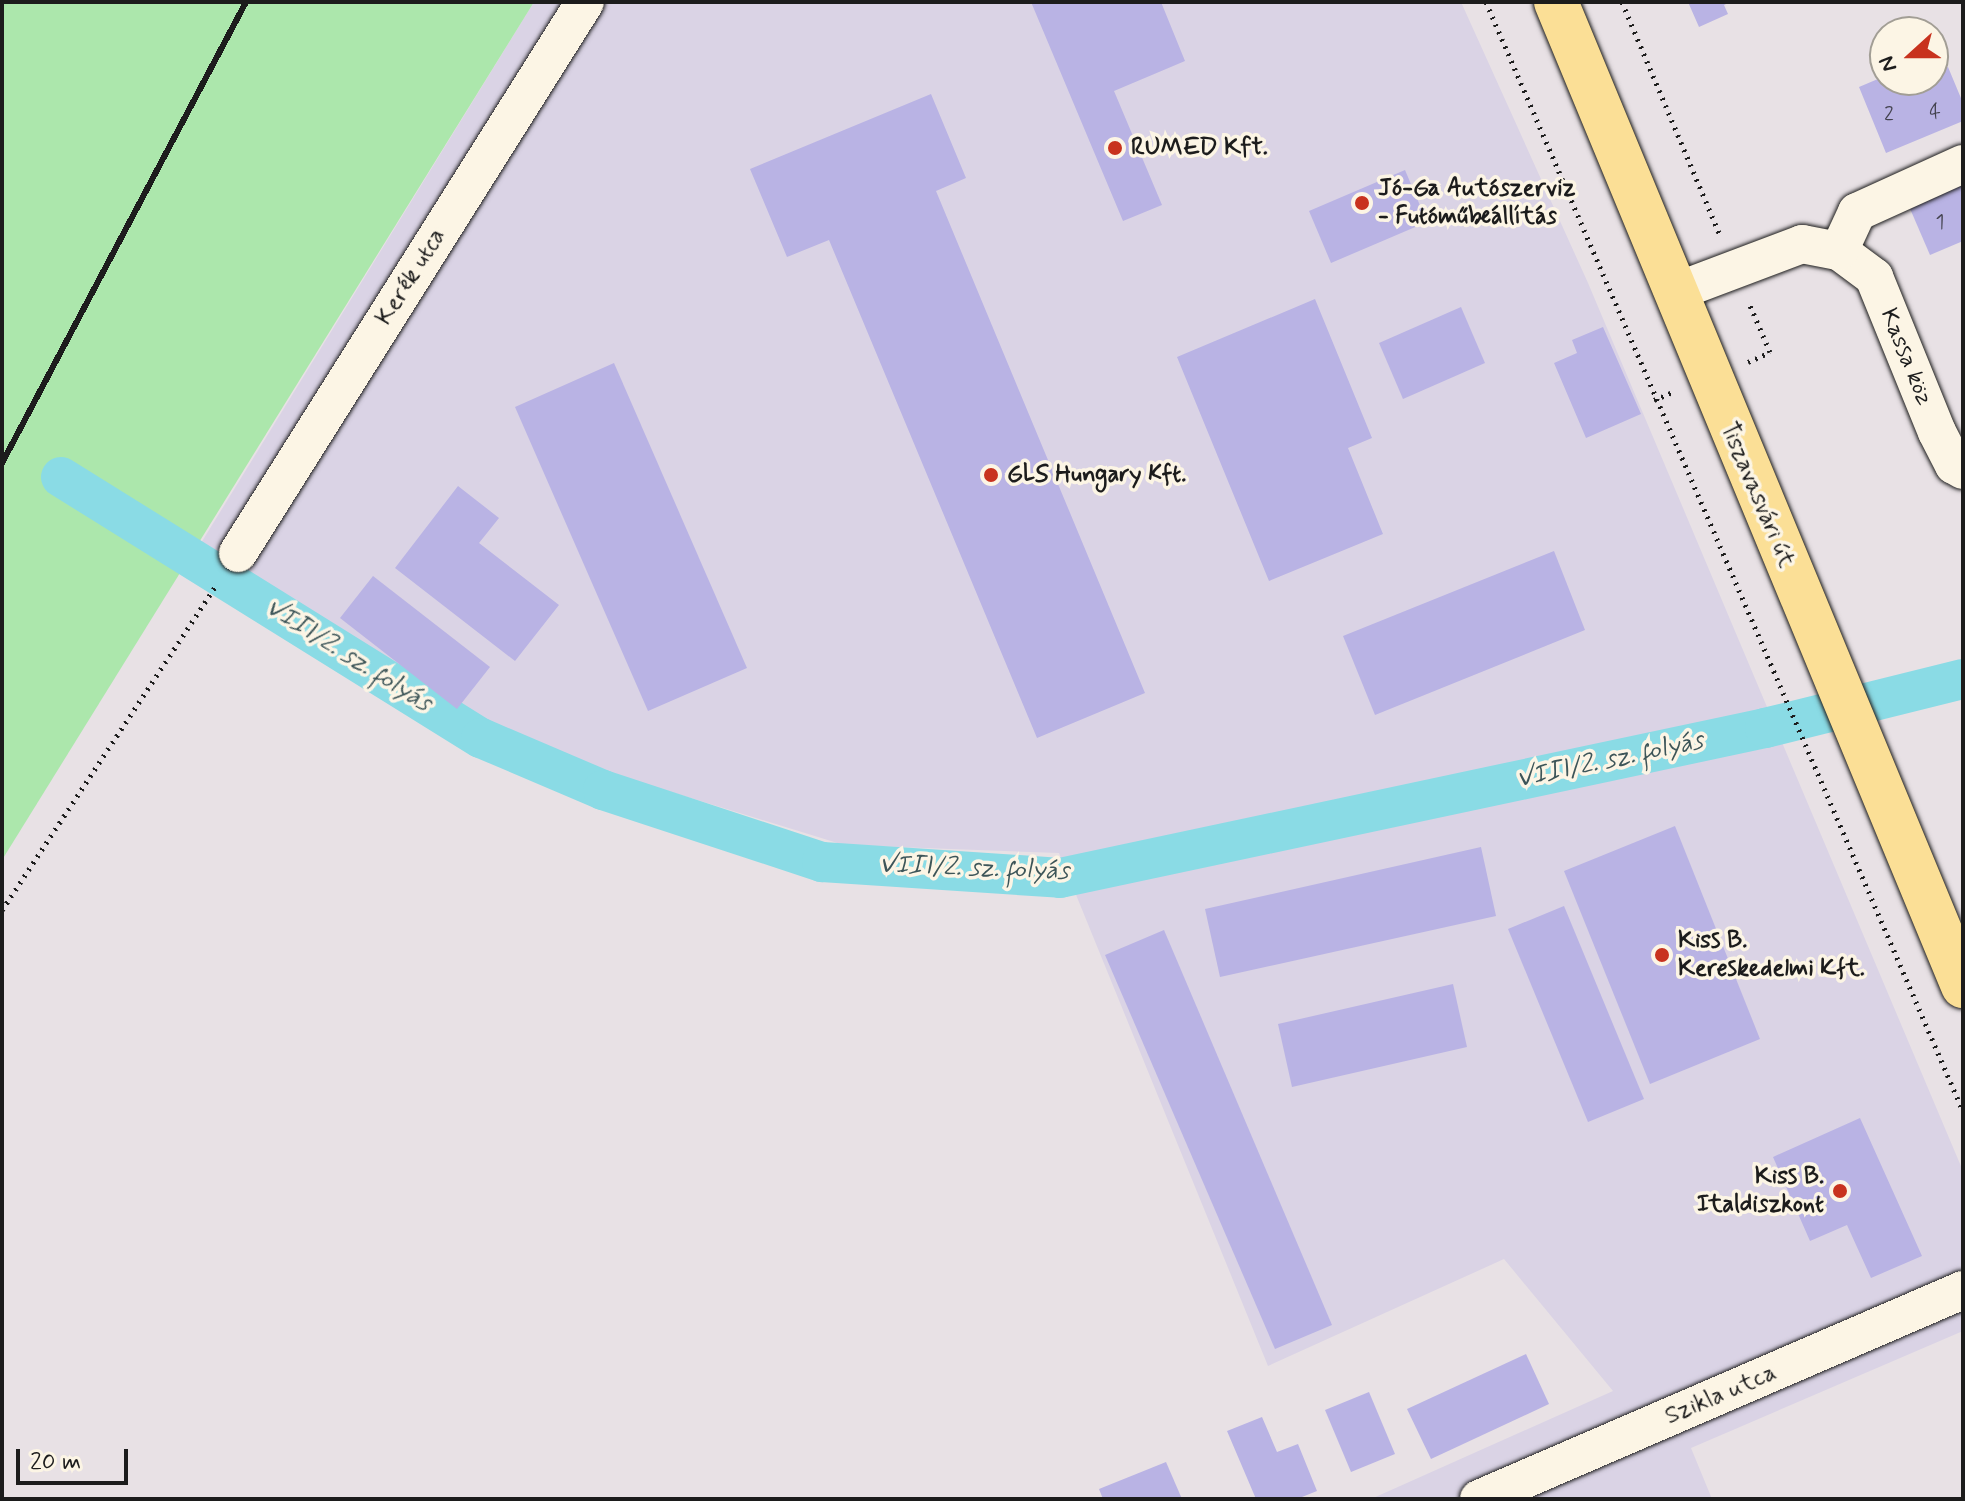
<!DOCTYPE html>
<html>
<head>
<meta charset="utf-8">
<style>
  body { margin:0 }
  #map { position:relative; width:1965px; height:1501px; overflow:hidden; background:#e8e1e5; font-family:Mynerve,sans-serif }
  div>[style] { position:absolute }
  [style*='--x'] { left:calc(var(--x)*1px); top:calc(var(--y)*1px); width:calc(var(--w)*1px); rotate:calc(var(--a)*1deg) }
  .built>* { inset:0; background:#dad3e5 }
  .green>* { inset:0; background:#ace7ac }
  .canal>* { height:40px; margin:-20px; padding:0 20px; transform-origin:20px; border-radius:20px; background:#8adbe5 }
  .building>* { inset:0; background:#b9b3e4 }
  .path>* { height:5px; margin-top:-2.5px; transform-origin:0; background:repeating-linear-gradient(90deg,#1c1c1c 0 2px,transparent 0 8px) }
  .roads { filter:drop-shadow(0 0 2px #1c1c1c) drop-shadow(0 0 2px #1c1c1c) }
  .minor>* { height:38px; margin:-19px; padding:0 19px; transform-origin:19px; border-radius:19px; background:#fcf5e5 }
  .primary>* { height:44px; margin:-22px; padding:0 22px; transform-origin:22px; border-radius:22px; background:#fbdf96 }
  .rail>* { height:6px; margin:-3px; padding:0 3px; transform-origin:3px; border-radius:3px; background:#1c1c1c }
  .dots>* { width:22px; height:22px; translate:-50% -50%; box-sizing:border-box; border:4px solid #fcf5e5; border-radius:50% }
  span { translate:-50% -50%; white-space:nowrap; text-align:center; line-height:1.15; -webkit-text-stroke:7px #fcf5e5; paint-order:stroke }
  .number-label { font-size:20px; color:#43424e }
  .number-label span { -webkit-text-stroke-width:0 }
  .poi-label { font-size:24px; color:#1c1c1c; font-weight:700 }
  .left { translate:0 -50%; text-align:left }
  .right { translate:-100% -50%; text-align:right }
  .street-label { font-size:24px; color:#1c1c1c }
  .water-label { font-size:26px; color:#3d5558; font-style:italic }
  .frame { position:absolute; inset:0; border:4px solid #1c1c1c; pointer-events:none }
  .north { position:absolute; left:1869px; top:16px; width:80px; height:80px; box-sizing:border-box; background:#fcf5e5; border:2px solid #a29e95; border-radius:50%; rotate:249deg; font-size:22px; font-weight:700; line-height:32px; text-align:center; color:#1c1c1c }
  .north::after { content:''; display:block; margin:auto; width:28px; height:36px; background:#c8321e; clip-path:polygon(50% 0,100% 100%,50% 72%,0 100%) }
  .scale { position:absolute; left:16px; top:1449px; width:112px; height:36px; box-sizing:border-box; border:4px solid #1c1c1c; border-top:0; padding-left:10px; font-size:24px; line-height:28px; white-space:nowrap; color:#1c1c1c; -webkit-text-stroke:6px #fcf5e5; paint-order:stroke }
</style>
</head>
<body>
<div id="map">
  <div class="built">
    <div style="clip-path:polygon(534px 2px,1461px 2px,1588px 283px,1963px 1171px,1963px 1331px,1691px 1448px,1712px 1499px,1371px 1499px,1613px 1391px,1504px 1259px,1268px 1366px,1059px 853px,844px 845px,476px 732px,201px 543px)"></div>
  </div>
  <div class="green">
    <div style="clip-path:polygon(2px 2px,534px 2px,2px 860px)"></div>
  </div>
  <div class="canal">
    <div style="--x:61;--y:477;--w:494;--a:31.9"></div>
    <div style="--x:481;--y:738;--w:133;--a:23.1"></div>
    <div style="--x:603;--y:790;--w:231;--a:18.2"></div>
    <div style="--x:822;--y:862;--w:239;--a:3.8"></div>
    <div style="--x:1060;--y:878;--w:721;--a:-12.01"></div>
    <div style="--x:1765;--y:728;--w:204;--a:-13.9"></div>
  </div>
  <div class="building">
    <div style="clip-path:polygon(1031px 2px,1161px 2px,1185px 61px,1114px 91px,1162px 205px,1123px 221px)"></div>
    <div style="clip-path:polygon(1688px 2px,1730px 2px,1724px 5px,1728px 14px,1699px 27px)"></div>
    <div style="clip-path:polygon(1948px 67px,1963px 103px,1963px 121px,1886px 153px,1859px 87px,1885px 76px,1897px 88px,1933px 80px,1933px 73px)"></div>
    <div style="clip-path:polygon(931px 94px,966px 178px,936px 191px,1145px 693px,1037px 738px,829px 240px,787px 257px,750px 169px)"></div>
    <div style="clip-path:polygon(1405px 170px,1427px 222px,1331px 263px,1309px 211px)"></div>
    <div style="clip-path:polygon(1963px 181px,1963px 241px,1930px 255px,1908px 204px)"></div>
    <div style="clip-path:polygon(1315px 299px,1372px 438px,1348px 448px,1383px 534px,1269px 581px,1177px 357px)"></div>
    <div style="clip-path:polygon(1461px 307px,1485px 363px,1403px 399px,1379px 343px)"></div>
    <div style="clip-path:polygon(1603px 327px,1641px 414px,1586px 438px,1554px 363px,1577px 353px,1572px 340px)"></div>
    <div style="clip-path:polygon(614px 363px,747px 668px,648px 711px,515px 407px)"></div>
    <div style="clip-path:polygon(458px 486px,499px 518px,479px 543px,559px 605px,515px 661px,395px 568px)"></div>
    <div style="clip-path:polygon(1554px 551px,1585px 630px,1375px 715px,1343px 636px)"></div>
    <div style="clip-path:polygon(373px 576px,490px 667px,457px 709px,340px 618px)"></div>
    <div style="clip-path:polygon(1675px 826px,1760px 1039px,1650px 1084px,1564px 871px)"></div>
    <div style="clip-path:polygon(1481px 847px,1496px 916px,1220px 977px,1205px 909px)"></div>
    <div style="clip-path:polygon(1564px 906px,1644px 1099px,1588px 1122px,1508px 929px)"></div>
    <div style="clip-path:polygon(1164px 930px,1332px 1325px,1275px 1349px,1105px 955px)"></div>
    <div style="clip-path:polygon(1453px 984px,1467px 1047px,1292px 1087px,1278px 1024px)"></div>
    <div style="clip-path:polygon(1860px 1118px,1922px 1256px,1871px 1278px,1847px 1225px,1810px 1241px,1773px 1157px)"></div>
    <div style="clip-path:polygon(1526px 1354px,1549px 1404px,1431px 1459px,1407px 1409px)"></div>
    <div style="clip-path:polygon(1369px 1392px,1395px 1454px,1351px 1472px,1325px 1410px)"></div>
    <div style="clip-path:polygon(1262px 1417px,1277px 1452px,1298px 1444px,1317px 1491px,1297px 1499px,1256px 1499px,1227px 1431px)"></div>
    <div style="clip-path:polygon(1166px 1462px,1182px 1499px,1103px 1499px,1099px 1489px)"></div>
  </div>
  <div class="path">
    <div style="--x:1486;--y:2;--w:1207;--a:66.73"></div>
    <div style="--x:1622;--y:2;--w:253;--a:67.2"></div>
    <div style="--x:1748;--y:362;--w:24;--a:-24"></div>
    <div style="--x:1770;--y:352;--w:53;--a:-113.2"></div>
    <div style="--x:1654;--y:400;--w:23;--a:-23"></div>
    <div style="--x:2;--y:910;--w:391;--a:-56.6"></div>
  </div>
  <div class="roads">
    <div class="minor">
      <div style="--x:1839;--y:251;--w:44;--a:36.6"></div>
      <div style="--x:1874;--y:277;--w:167;--a:67.9"></div>
      <div style="--x:1937;--y:432;--w:37;--a:63"></div>
      <div style="--x:1954;--y:465;--w:10;--a:29"></div>
      <div style="--x:1675;--y:292;--w:136;--a:-20.7"></div>
      <div style="--x:1802;--y:244;--w:38;--a:11"></div>
      <div style="--x:1839;--y:251;--w:43;--a:-65.2"></div>
      <div style="--x:1857;--y:212;--w:116;--a:-24.4"></div>
      <div style="--x:238;--y:553;--w:651;--a:-57.8"></div>
      <div style="--x:1479;--y:1499;--w:527;--a:-23.36"></div>
    </div>
    <div class="primary">
      <div style="--x:1556;--y:2;--w:1065;--a:67.53"></div>
    </div>
  </div>
  <div class="rail">
    <div style="--x:2;--y:463;--w:522;--a:-62.11"></div>
  </div>
  <div class="dots">
    <div style="left:1115px;top:148px;background:#c8321e"></div>
    <div style="left:1362px;top:203px;background:#c8321e"></div>
    <div style="left:991px;top:475px;background:#c8321e"></div>
    <div style="left:1662px;top:955px;background:#c8321e"></div>
    <div style="left:1840px;top:1191px;background:#c8321e"></div>
  </div>
  <div class="number-label">
    <span style="left:1935px;top:112px">4</span>
    <span style="left:1889px;top:114px">2</span>
    <span style="left:1940px;top:222px">1</span>
  </div>
  <div class="poi-label">
    <span class="left" style="left:1131px;top:148px">RUMED Kft.</span>
    <span class="left" style="left:1378px;top:203px">Jó-Ga Autószerviz<br>- Futóműbeállítás</span>
    <span class="left" style="left:1007px;top:475px">GLS Hungary Kft.</span>
    <span class="left" style="left:1678px;top:955px">Kiss B.<br>Kereskedelmi Kft.</span>
    <span class="right" style="left:1824px;top:1191px">Kiss B.<br>Italdiszkont</span>
  </div>
  <div class="street-label">
    <span style="left:411px;top:277px;rotate:-58deg">Kerék utca</span>
    <span style="left:1906px;top:357px;rotate:68deg">Kassa köz</span>
    <span style="left:1757px;top:495px;rotate:67deg">Tiszavasvári út</span>
    <span style="left:1721px;top:1395px;rotate:-23deg">Szikla utca</span>
  </div>
  <div class="water-label">
    <span style="left:348px;top:656px;rotate:32deg">VIII/2. sz. folyás</span>
    <span style="left:1610px;top:761px;rotate:-12deg">VIII/2. sz. folyás</span>
    <span style="left:974px;top:869px;rotate:2deg">VIII/2. sz. folyás</span>
  </div>
  <div class="frame"></div>
  <div class="north">N</div>
  <div class="scale">20 m</div>
</div>
</body>
</html>
